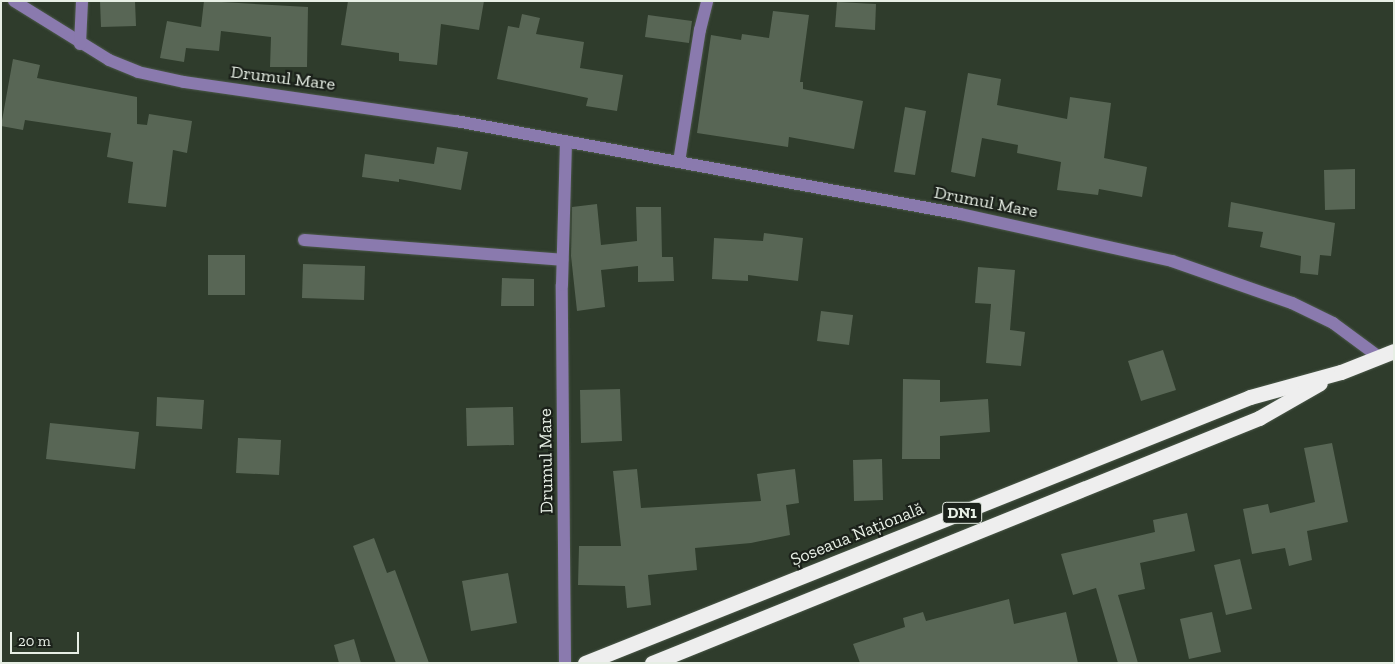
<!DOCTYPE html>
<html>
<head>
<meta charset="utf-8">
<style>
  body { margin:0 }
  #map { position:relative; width:1395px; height:664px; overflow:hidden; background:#2f3c2c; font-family:"Zilla Slab",serif }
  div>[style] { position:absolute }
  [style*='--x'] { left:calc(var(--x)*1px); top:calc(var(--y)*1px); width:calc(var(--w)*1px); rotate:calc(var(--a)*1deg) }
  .building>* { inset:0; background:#586655 }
  .roads { filter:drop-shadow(0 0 1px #4c594a) drop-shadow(0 0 1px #4c594a) }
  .minor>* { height:12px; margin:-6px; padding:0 6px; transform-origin:6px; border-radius:6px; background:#8a7aae }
  .highway>* { height:15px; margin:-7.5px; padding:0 7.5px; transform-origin:7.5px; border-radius:7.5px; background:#eee }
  span { translate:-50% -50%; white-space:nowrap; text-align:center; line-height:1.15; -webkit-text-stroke:4.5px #1b211a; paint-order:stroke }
  .shield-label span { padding:1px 4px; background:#1b211a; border:1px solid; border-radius:4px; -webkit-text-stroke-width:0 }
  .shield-label { font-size:16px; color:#e7efe5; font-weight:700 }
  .street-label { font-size:18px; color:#e7efe5 }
  .frame { position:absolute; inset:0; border:2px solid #e7efe5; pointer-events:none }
  .scale { position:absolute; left:10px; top:632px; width:69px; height:22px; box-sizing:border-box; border:2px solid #e7efe5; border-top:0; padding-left:6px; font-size:15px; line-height:18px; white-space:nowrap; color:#e7efe5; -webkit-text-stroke:4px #1b211a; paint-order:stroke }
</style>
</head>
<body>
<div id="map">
  <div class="building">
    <div style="clip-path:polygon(100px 1px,135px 1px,136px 26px,101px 27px)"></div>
    <div style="clip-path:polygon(204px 1px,308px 7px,307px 67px,270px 67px,271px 37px,221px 31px,219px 51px,186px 48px,184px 62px,160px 58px,167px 21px,201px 27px)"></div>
    <div style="clip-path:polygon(348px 1px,484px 1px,479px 30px,441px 24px,437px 65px,399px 61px,399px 53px,341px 45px)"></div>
    <div style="clip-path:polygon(837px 2px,876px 4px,875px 30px,835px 27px)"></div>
    <div style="clip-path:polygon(773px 11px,809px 15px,800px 82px,803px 82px,803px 89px,863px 101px,854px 149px,789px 137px,788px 147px,697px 133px,711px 35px,741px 40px,742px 34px,769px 38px)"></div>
    <div style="clip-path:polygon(522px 14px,540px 18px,536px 34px,584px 42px,580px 68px,623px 75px,617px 111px,586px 106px,588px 98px,497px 79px,508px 26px,519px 28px)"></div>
    <div style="clip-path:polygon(648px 15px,692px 21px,689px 43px,645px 37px)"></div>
    <div style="clip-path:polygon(13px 59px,40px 65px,37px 78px,137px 97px,137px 124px,147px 125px,149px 114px,192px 121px,187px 153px,173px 150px,166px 207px,128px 203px,133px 162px,107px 157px,111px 133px,25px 120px,23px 130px,1px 126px)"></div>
    <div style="clip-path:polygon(968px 73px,1001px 79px,997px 105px,1067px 119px,1070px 97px,1111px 103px,1104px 158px,1147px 167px,1142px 197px,1099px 189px,1098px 195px,1057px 190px,1061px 162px,1017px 153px,1018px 145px,982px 138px,975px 177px,951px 172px)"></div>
    <div style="clip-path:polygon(905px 107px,926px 111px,915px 175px,894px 172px)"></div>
    <div style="clip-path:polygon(437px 147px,468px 152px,461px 190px,399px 179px,399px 182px,362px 177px,365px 154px,434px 164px)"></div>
    <div style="clip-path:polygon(1355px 169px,1355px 209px,1325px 210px,1324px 170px)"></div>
    <div style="clip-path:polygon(1231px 202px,1335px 223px,1331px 256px,1320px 255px,1318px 275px,1300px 273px,1301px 256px,1260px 247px,1263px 232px,1228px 227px)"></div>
    <div style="clip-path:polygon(597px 204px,601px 245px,637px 241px,636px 207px,661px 207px,662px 257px,673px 257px,674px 281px,638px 282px,638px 266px,601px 270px,605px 307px,577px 311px,571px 256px,572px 207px)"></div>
    <div style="clip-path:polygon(764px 233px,803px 238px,798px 281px,748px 275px,748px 281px,712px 279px,714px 238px,763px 241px)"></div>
    <div style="clip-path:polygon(208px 255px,245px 255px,245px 295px,208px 295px)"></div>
    <div style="clip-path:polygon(303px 264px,365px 266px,364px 300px,302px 298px)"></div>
    <div style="clip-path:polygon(978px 267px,1015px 270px,1010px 330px,1025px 332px,1021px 366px,986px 363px,991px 304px,975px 303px)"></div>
    <div style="clip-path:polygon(502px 278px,534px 279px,534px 306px,501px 306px)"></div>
    <div style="clip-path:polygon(821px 311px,853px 315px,849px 345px,817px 341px)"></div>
    <div style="clip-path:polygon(1163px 350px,1176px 390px,1141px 401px,1128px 361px)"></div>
    <div style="clip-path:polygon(903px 379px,940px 380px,940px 402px,988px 399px,990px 432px,940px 436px,940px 459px,902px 459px)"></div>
    <div style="clip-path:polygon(620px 389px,622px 441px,581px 443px,580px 390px)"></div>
    <div style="clip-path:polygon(157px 397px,204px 400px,202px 429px,156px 426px)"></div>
    <div style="clip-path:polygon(513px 407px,514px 445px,467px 446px,466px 408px)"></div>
    <div style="clip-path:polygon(50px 423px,139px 432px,135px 469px,46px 459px)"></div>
    <div style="clip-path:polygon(238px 438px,281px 440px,279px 475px,236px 473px)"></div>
    <div style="clip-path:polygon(1332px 443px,1348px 522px,1307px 531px,1312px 560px,1289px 566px,1285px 548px,1252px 554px,1243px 509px,1268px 504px,1270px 513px,1315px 502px,1304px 448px)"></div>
    <div style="clip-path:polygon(882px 459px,883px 500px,854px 501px,853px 460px)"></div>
    <div style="clip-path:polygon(637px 469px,641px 508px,761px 501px,757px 474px,795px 469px,799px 503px,786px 505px,790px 535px,751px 543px,695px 548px,697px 570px,648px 575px,651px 605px,627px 608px,625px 586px,578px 585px,579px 546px,621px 546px,613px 471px)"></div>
    <div style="clip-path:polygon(1187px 513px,1195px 551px,1140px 563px,1145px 589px,1118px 595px,1138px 663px,1118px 663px,1096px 588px,1073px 595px,1061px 554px,1155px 532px,1153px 520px)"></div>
    <div style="clip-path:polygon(374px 538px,387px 573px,395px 570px,429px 663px,396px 663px,353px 546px)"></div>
    <div style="clip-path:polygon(1240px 559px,1252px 609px,1226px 615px,1214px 565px)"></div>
    <div style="clip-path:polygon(508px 573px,517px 623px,471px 631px,462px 581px)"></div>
    <div style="clip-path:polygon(1009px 599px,1014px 624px,1066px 612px,1078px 663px,860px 663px,853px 644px,905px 627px,903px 618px,923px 612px,926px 621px)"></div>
    <div style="clip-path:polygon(1212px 612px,1221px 652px,1189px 659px,1180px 619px)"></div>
    <div style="clip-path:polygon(354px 639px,361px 663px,339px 663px,334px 645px)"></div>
  </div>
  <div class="roads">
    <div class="minor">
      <div style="--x:14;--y:1;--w:112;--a:31.8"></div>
      <div style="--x:109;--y:60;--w:31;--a:22"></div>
      <div style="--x:138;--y:72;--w:47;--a:12.3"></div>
      <div style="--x:184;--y:82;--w:275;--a:8.2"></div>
      <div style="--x:456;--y:121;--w:513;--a:10.45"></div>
      <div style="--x:960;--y:214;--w:217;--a:12.5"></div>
      <div style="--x:1172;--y:261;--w:127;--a:19.3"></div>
      <div style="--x:1292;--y:303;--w:46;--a:26"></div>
      <div style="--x:1333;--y:323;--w:57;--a:36.5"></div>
      <div style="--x:80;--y:44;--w:43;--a:-87.3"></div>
      <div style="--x:679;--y:162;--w:134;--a:-81"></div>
      <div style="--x:700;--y:30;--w:30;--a:-76"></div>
      <div style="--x:304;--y:240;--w:259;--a:4.4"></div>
      <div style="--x:565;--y:663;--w:378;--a:-90.5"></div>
      <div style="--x:562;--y:285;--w:143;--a:-88.4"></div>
    </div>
    <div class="highway">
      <div style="--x:585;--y:663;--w:716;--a:-21.8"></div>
      <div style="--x:1250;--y:397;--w:94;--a:-15.4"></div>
      <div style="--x:1341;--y:372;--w:57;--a:-21.6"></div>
      <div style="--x:652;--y:663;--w:655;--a:-21.98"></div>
      <div style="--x:1259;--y:418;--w:70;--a:-29.8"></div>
    </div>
  </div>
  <div class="shield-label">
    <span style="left:962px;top:513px">DN1</span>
  </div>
  <div class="street-label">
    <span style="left:283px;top:78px;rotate:7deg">Drumul Mare</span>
    <span style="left:986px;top:202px;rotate:11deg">Drumul Mare</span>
    <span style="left:546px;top:461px;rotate:-91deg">Drumul Mare</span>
    <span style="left:857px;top:534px;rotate:-22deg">Șoseaua Națională</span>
  </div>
  <div class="frame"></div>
  <div class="scale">20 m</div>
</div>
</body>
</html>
